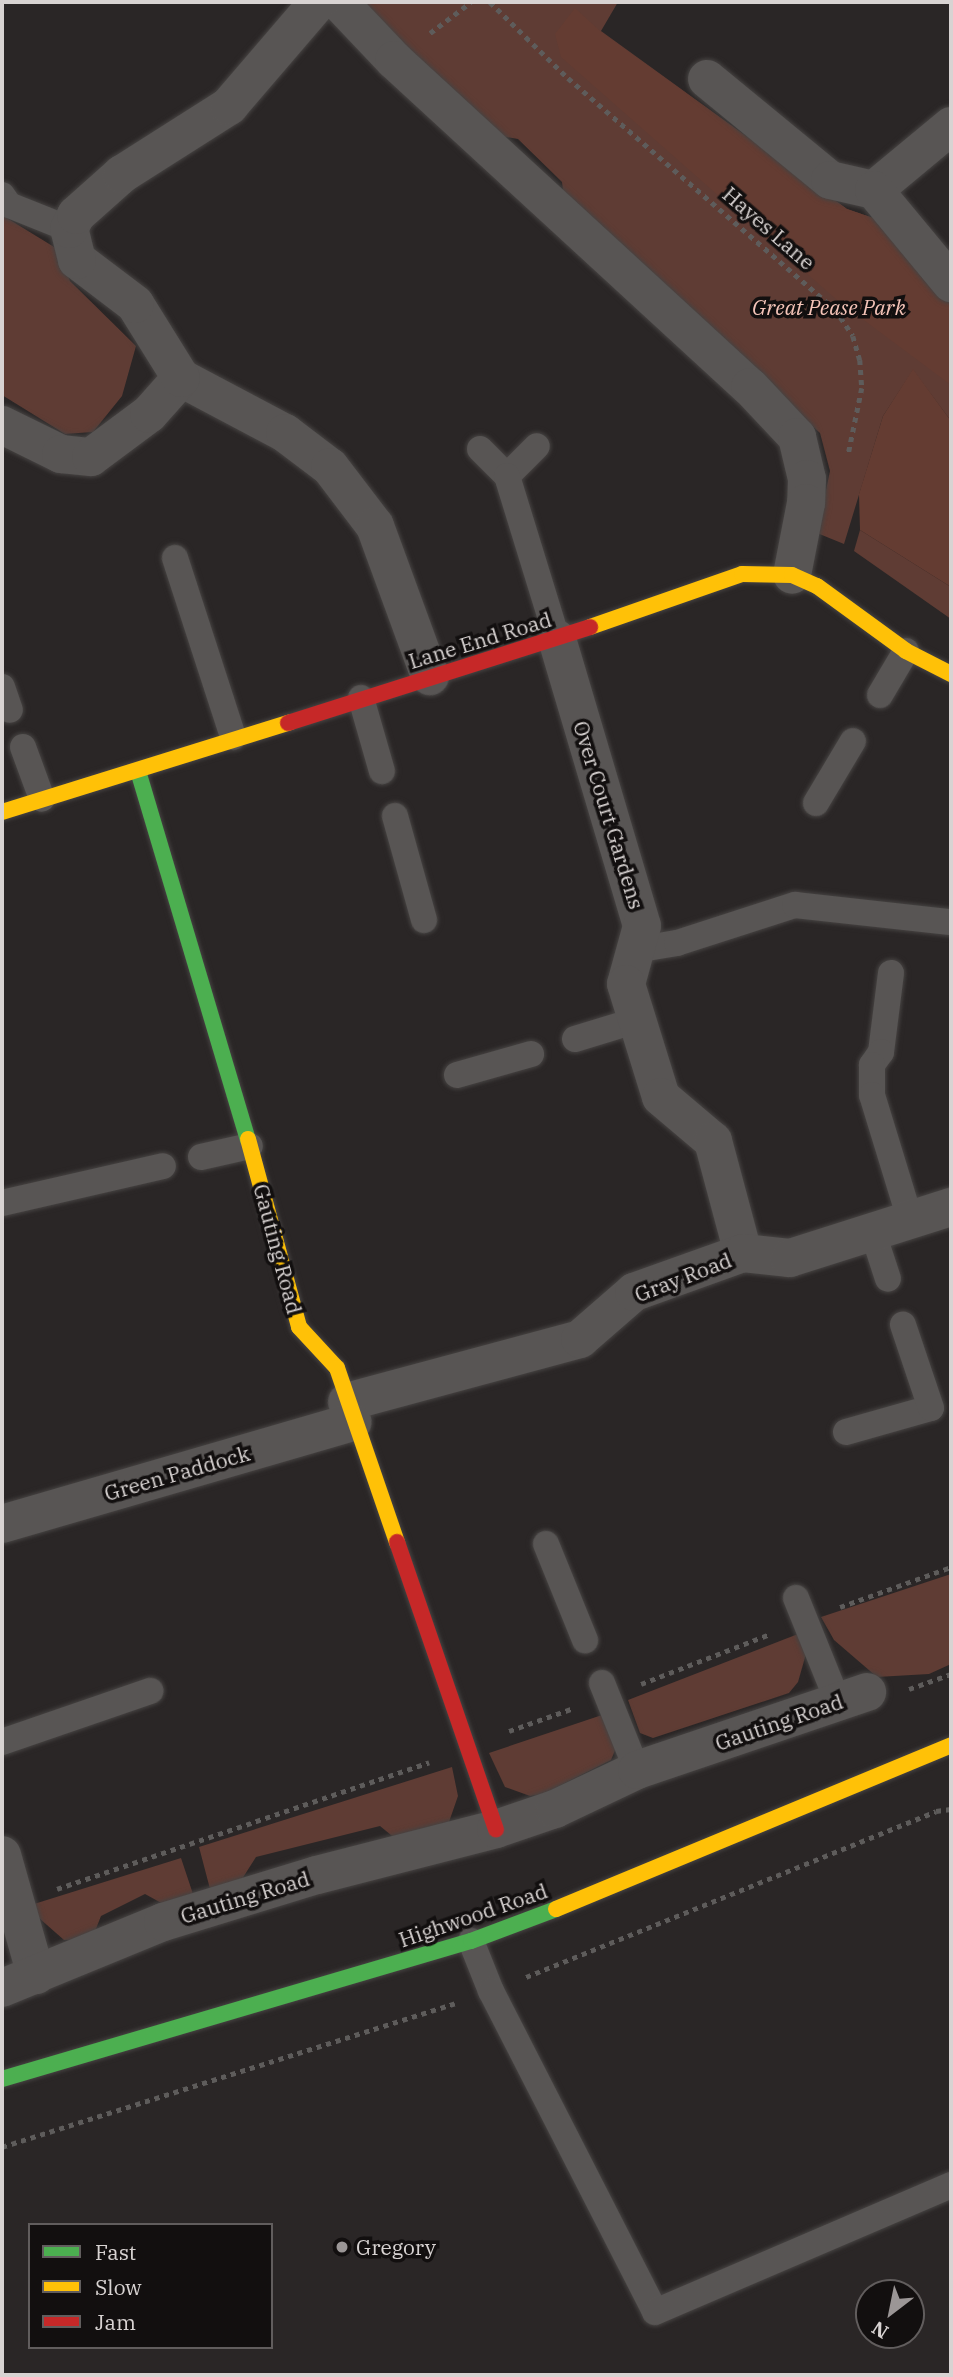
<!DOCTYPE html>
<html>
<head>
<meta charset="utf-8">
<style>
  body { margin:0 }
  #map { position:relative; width:953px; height:2377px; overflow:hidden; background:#2a2626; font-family:"IBM Plex Serif",serif }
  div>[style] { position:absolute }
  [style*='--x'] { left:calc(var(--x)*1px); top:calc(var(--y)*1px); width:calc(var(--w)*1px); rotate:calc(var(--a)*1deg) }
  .green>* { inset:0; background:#5f3c34 }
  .forest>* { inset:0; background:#643c32 }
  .path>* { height:4.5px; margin-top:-2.25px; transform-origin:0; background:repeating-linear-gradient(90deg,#5e5c5b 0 5px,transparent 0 10px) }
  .roads { filter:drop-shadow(0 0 2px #464342) drop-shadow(0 0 2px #464342) }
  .lane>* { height:26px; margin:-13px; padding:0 13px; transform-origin:13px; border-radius:13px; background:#585554 }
  .street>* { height:38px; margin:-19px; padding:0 19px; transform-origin:19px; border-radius:19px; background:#585554 }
  .fast>* { height:16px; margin:-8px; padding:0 8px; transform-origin:8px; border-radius:8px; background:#4caf50 }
  .slow>* { height:16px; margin:-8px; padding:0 8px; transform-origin:8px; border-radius:8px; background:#ffc107 }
  .jam>* { height:16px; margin:-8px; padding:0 8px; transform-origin:8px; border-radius:8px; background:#c62828 }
  .dots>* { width:19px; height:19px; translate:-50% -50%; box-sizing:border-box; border:4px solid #120f0f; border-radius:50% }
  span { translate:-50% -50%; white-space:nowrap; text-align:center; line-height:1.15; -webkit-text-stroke:7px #120f0f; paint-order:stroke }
  .street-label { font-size:21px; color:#d8d3d2 }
  .park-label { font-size:21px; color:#f5c4b8; font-style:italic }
  .poi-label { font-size:21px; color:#d8d3d2 }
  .left { translate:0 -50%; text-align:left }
  .frame { position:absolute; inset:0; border:4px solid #d8d3d2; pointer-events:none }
  .legend { position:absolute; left:28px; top:2223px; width:245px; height:126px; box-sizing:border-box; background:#120f0f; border:2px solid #615d5d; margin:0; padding:9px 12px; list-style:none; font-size:21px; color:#d8d3d2 }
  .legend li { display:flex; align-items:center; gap:14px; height:35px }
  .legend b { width:35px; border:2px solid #615d5d }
  .north { position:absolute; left:855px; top:2279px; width:70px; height:70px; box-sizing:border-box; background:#120f0f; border:2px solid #615d5d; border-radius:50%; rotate:212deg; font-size:19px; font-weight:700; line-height:28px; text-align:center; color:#d8d3d2 }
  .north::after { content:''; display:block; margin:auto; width:24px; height:32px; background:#9b9696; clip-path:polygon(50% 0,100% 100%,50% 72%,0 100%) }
</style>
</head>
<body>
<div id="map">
  <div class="green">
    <div style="clip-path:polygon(357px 2px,618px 2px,601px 31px,847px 209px,882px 221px,951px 301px,951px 421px,913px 370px,883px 416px,844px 544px,817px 533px,830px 471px,820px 433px,564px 200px,562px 182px,518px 139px,494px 135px)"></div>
    <div style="clip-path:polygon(2px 215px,59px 250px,70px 281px,136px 346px,122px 396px,93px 432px,65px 434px,2px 395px)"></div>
    <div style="clip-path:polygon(860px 530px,951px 587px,951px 619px,854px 551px)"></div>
    <div style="clip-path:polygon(951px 1574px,951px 1664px,929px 1674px,877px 1677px,834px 1640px,821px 1617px)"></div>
    <div style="clip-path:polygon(798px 1634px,806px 1654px,798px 1682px,789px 1693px,653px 1738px,640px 1733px,628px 1700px)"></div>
    <div style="clip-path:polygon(602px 1715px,616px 1748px,611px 1760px,543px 1794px,530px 1796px,505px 1787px,489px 1753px)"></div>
    <div style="clip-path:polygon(452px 1767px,458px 1796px,449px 1822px,397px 1840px,380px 1826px,256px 1857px,242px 1879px,210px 1889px,199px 1847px)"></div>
    <div style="clip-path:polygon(181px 1858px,194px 1897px,165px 1905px,145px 1894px,101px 1916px,92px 1939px,64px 1940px,39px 1918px,34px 1904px)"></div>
  </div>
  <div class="forest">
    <div style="clip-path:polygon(575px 8px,600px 31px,847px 209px,882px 221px,951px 301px,951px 385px,837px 300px,561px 57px,555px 34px)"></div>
    <div style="clip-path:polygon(913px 369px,951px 421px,951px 587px,860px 530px,859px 494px,883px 416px)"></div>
  </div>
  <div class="path">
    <div style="--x:490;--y:2;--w:109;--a:44.3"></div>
    <div style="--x:568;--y:78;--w:353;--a:40.9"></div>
    <div style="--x:835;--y:309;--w:32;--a:56"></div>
    <div style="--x:853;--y:336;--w:25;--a:74"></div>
    <div style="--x:860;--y:360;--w:28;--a:86"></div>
    <div style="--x:862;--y:388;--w:69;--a:101.6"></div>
    <div style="--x:430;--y:33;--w:51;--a:-37.1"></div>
    <div style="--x:840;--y:1607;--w:118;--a:-19.8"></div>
    <div style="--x:641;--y:1684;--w:138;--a:-21.2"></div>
    <div style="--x:909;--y:1689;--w:45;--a:-19.7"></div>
    <div style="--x:509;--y:1731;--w:69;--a:-19.5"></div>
    <div style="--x:57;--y:1889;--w:393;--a:-18.8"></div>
    <div style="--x:526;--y:1977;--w:442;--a:-22"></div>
    <div style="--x:936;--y:1811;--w:15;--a:-8"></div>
    <div style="--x:2;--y:2147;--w:475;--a:-17.6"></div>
  </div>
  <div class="roads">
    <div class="lane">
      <div style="--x:2;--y:195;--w:12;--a:55"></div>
      <div style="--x:9;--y:205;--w:65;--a:21.8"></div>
      <div style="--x:480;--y:449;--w:38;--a:45"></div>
      <div style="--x:507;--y:476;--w:42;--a:-45"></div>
      <div style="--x:507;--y:476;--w:170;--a:72.9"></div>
      <div style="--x:175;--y:558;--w:188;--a:72"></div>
      <div style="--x:2;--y:687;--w:24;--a:71"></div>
      <div style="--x:880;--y:695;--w:51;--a:-59.4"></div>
      <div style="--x:361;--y:698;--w:76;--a:74"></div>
      <div style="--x:23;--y:747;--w:55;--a:69.9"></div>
      <div style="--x:816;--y:803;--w:72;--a:-59.2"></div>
      <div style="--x:395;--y:816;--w:108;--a:74.4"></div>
      <div style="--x:635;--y:950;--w:43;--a:-9.5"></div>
      <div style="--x:677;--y:943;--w:124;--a:-17.9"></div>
      <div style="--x:795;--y:905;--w:156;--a:6.3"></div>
      <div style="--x:891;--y:973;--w:80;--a:97.2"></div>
      <div style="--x:881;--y:1052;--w:16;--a:125"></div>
      <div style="--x:872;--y:1065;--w:30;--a:90"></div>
      <div style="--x:872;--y:1095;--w:130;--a:73"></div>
      <div style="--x:575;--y:1039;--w:65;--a:-17"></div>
      <div style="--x:457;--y:1075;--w:77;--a:-15.8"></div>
      <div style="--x:201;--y:1157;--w:50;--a:-12.7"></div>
      <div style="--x:2;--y:1203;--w:165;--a:-12.9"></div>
      <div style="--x:873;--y:1233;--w:48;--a:71.9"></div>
      <div style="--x:846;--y:1432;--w:88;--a:-15.8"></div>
      <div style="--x:931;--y:1408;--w:88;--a:-108.6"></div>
      <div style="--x:546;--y:1544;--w:104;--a:67.9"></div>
      <div style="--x:796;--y:1598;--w:112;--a:68"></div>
      <div style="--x:602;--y:1683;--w:94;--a:68.1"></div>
      <div style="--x:2;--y:1742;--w:157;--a:-19"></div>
      <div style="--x:471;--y:1941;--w:54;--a:68.2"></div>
      <div style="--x:491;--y:1991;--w:360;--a:62.9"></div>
      <div style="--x:655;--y:2312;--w:322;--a:-23.2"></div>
    </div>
    <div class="street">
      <div style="--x:339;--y:2;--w:80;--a:46.5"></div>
      <div style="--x:394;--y:60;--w:483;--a:42.6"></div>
      <div style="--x:750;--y:387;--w:69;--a:46.8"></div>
      <div style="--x:797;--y:437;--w:43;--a:76.6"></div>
      <div style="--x:807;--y:479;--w:24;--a:92"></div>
      <div style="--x:806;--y:503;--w:73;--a:101"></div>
      <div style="--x:707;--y:79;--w:159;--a:39.4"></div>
      <div style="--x:830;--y:180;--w:45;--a:12.8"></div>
      <div style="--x:951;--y:126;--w:100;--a:140.3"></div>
      <div style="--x:874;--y:190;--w:121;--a:50.4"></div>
      <div style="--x:181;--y:378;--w:118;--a:27.9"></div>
      <div style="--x:285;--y:433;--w:56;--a:37.1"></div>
      <div style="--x:330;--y:467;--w:74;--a:52.7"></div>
      <div style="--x:375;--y:526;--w:160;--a:69.9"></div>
      <div style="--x:2;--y:425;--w:66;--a:26.2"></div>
      <div style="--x:61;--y:454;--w:30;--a:6"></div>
      <div style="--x:91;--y:457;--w:72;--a:-36.6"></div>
      <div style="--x:149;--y:414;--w:48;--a:-48.4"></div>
      <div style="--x:181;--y:378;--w:87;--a:-121.9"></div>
      <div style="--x:135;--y:304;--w:73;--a:-142.8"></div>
      <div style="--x:77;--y:260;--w:32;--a:-104"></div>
      <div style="--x:69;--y:229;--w:16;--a:-63"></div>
      <div style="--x:76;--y:215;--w:62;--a:-41.7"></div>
      <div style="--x:122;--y:174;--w:127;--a:-32.4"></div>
      <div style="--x:229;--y:106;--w:137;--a:-49.4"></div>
      <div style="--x:557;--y:639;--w:299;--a:73.5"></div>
      <div style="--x:642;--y:926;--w:60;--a:105.4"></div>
      <div style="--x:626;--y:984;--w:118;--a:72.8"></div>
      <div style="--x:661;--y:1097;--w:68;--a:40.2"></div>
      <div style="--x:713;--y:1141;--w:116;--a:75"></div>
      <div style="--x:347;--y:1402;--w:241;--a:-15.1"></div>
      <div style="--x:580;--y:1339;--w:72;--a:-41"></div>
      <div style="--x:634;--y:1292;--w:116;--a:-19.7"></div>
      <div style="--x:743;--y:1253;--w:47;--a:6.1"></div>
      <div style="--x:790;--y:1258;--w:169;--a:-17.6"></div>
      <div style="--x:2;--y:1524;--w:365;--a:-16.2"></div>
      <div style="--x:2;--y:1855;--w:125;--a:74.2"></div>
      <div style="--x:2;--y:1988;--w:174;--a:-22.3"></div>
      <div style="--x:163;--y:1922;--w:161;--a:-17"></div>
      <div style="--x:317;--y:1875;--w:185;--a:-14.4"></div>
      <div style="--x:496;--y:1829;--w:62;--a:-18.7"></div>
      <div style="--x:555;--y:1809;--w:91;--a:-25.4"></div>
      <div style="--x:637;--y:1770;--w:243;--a:-18.7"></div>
    </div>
    <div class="fast">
      <div style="--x:138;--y:771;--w:384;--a:73.4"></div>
      <div style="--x:2;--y:2079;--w:489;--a:-16.4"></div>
      <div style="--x:471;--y:1941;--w:91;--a:-20.6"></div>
    </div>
    <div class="slow">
      <div style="--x:590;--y:627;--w:161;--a:-19.2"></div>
      <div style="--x:742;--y:574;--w:50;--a:1.1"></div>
      <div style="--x:792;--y:575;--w:27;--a:24"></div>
      <div style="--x:817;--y:586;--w:110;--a:36.1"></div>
      <div style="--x:906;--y:651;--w:51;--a:27.1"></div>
      <div style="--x:2;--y:812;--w:300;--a:-17.3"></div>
      <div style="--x:248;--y:1139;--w:195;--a:74.8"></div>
      <div style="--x:299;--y:1327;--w:56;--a:47.2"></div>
      <div style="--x:337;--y:1368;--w:184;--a:71"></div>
      <div style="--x:556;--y:1909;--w:428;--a:-22.5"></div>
    </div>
    <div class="jam">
      <div style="--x:288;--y:723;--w:317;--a:-17.6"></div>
      <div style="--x:397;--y:1542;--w:304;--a:71"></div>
    </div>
  </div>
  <div class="dots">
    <div style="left:342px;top:2247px;background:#9b9696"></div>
  </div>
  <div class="street-label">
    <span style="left:769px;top:228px;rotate:41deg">Hayes Lane</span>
    <span style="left:480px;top:640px;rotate:-17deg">Lane End Road</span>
    <span style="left:609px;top:815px;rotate:73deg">Over Court Gardens</span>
    <span style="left:278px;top:1249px;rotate:75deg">Gauting Road</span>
    <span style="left:683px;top:1277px;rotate:-21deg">Gray Road</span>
    <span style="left:177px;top:1473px;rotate:-16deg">Green Paddock</span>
    <span style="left:779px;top:1722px;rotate:-19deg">Gauting Road</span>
    <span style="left:245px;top:1897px;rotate:-17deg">Gauting Road</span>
    <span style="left:473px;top:1915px;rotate:-19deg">Highwood Road</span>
  </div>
  <div class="park-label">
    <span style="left:829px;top:307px">Great Pease Park</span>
  </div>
  <div class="poi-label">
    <span class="left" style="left:356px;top:2247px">Gregory</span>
  </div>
  <div class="frame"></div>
  <ul class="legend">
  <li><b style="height:9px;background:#4caf50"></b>Fast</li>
  <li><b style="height:9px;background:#ffc107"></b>Slow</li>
  <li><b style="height:9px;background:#c62828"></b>Jam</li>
  </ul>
  <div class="north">N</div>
</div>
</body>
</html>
